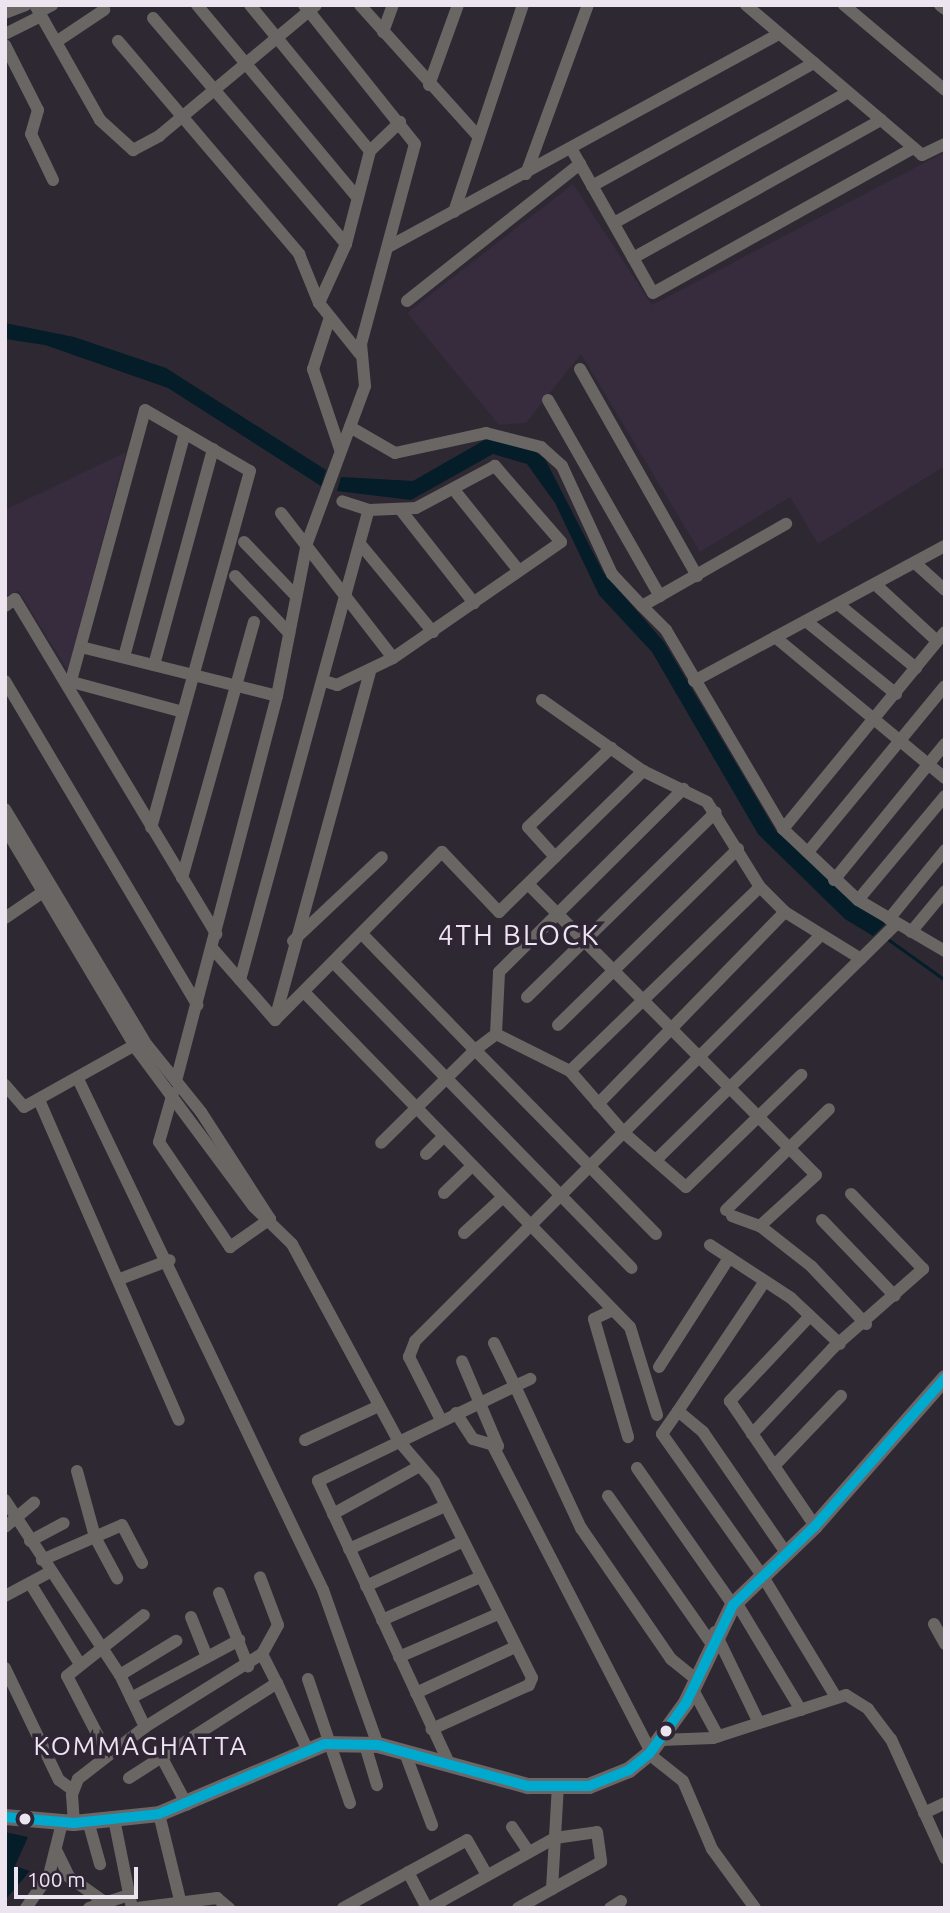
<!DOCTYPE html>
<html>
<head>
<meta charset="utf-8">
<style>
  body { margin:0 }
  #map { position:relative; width:950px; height:1913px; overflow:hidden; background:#2e2832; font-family:Ubuntu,sans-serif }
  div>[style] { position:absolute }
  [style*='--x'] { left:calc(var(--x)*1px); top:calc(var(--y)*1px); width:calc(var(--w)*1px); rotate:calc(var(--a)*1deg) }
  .built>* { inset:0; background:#372b3e }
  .water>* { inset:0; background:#041d28 }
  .stream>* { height:2.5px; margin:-1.25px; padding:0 1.25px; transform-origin:1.25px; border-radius:1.25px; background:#041d28 }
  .minor>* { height:12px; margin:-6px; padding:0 6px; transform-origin:6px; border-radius:6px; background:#6a6663 }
  .major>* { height:16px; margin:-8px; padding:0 8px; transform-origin:8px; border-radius:8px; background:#6c6666 }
  .bus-1>* { height:10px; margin:-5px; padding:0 5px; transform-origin:5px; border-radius:5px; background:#00a9ce }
  .dots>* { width:19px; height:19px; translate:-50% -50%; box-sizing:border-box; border:4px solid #2f2535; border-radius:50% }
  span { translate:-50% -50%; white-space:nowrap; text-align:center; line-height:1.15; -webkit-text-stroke:7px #2f2535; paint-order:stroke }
  .neighbourhood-label { font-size:26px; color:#ece5f0; letter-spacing:2px }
  .quarter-label { font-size:28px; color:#ece5f0; letter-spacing:2px }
  .frame { position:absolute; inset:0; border:7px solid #ece5f0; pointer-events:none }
  .scale { position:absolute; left:14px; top:1867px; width:124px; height:32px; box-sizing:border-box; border:4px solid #ece5f0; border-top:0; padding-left:9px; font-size:21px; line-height:24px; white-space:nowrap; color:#ece5f0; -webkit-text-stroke:5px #2f2535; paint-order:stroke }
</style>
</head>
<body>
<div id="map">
  <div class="built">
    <div style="clip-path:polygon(945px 152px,945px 466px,818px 544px,790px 497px,700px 552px,581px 354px,526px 423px,499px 425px,407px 313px,573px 184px,652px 305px)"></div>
    <div style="clip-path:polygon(126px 452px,68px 671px,18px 590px,5px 597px,5px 510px)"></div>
  </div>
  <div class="water">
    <div style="clip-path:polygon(5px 323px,74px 337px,166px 368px,326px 470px,321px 486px,168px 388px,45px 345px,5px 339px)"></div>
    <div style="clip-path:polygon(488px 438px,526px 445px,545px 459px,603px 572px,664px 642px,776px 831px,885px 924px,873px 936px,845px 919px,758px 834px,652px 652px,599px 595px,555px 503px,527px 464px,493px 454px,411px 500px,337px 491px,341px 477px,413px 481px)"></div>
    <div style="clip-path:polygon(5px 1832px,28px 1837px,15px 1866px,30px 1871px,5px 1900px)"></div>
  </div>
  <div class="stream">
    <div style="--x:888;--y:939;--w:70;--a:35.7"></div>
  </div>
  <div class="minor">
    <div style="--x:35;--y:5;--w:132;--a:60.5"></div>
    <div style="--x:100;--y:120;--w:45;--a:42.3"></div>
    <div style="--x:133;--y:150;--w:30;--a:-28"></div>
    <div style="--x:159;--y:136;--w:204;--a:-39.8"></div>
    <div style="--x:197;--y:5;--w:250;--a:50.2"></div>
    <div style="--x:250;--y:5;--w:189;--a:50.6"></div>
    <div style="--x:360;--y:5;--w:175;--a:48"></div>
    <div style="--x:746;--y:5;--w:231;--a:40.4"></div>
    <div style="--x:922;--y:155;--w:25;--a:-26"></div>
    <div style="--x:844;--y:5;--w:132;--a:40.1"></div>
    <div style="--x:940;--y:5;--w:6;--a:39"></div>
    <div style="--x:39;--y:12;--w:15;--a:-28"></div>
    <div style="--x:5;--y:13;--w:22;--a:-21"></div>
    <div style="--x:153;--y:18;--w:297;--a:49.5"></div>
    <div style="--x:383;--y:32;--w:29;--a:-70"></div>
    <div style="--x:5;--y:34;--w:40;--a:-26.6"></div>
    <div style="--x:118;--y:41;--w:280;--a:49.6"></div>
    <div style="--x:299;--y:254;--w:53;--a:67.8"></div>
    <div style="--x:319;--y:303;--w:65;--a:51.2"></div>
    <div style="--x:56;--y:42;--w:58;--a:-33.7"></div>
    <div style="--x:5;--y:45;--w:73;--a:63.1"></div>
    <div style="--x:38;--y:110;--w:25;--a:106"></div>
    <div style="--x:31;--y:134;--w:51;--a:64.4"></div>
    <div style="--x:429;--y:85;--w:85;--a:-70.1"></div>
    <div style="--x:572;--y:150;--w:164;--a:60.5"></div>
    <div style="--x:653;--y:293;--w:298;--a:-29.1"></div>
    <div style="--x:526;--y:174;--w:180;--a:-69.9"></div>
    <div style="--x:592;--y:186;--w:254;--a:-29"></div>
    <div style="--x:454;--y:212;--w:218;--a:-71.6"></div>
    <div style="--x:614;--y:223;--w:268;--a:-29.2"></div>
    <div style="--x:390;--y:246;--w:443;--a:-28.6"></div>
    <div style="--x:633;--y:258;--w:284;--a:-29.1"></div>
    <div style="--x:407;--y:301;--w:221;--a:-38.4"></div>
    <div style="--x:319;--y:303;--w:65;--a:-65.4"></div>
    <div style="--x:346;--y:244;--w:96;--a:-75.5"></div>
    <div style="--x:370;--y:151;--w:42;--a:-44"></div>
    <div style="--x:330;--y:317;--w:55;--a:108.1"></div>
    <div style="--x:313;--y:369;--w:84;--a:71.4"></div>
    <div style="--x:580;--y:369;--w:238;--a:60.5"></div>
    <div style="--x:548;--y:400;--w:226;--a:60.3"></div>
    <div style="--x:350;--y:427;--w:52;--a:30"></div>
    <div style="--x:395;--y:453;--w:93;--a:-12.4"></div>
    <div style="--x:486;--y:433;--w:57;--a:14.3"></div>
    <div style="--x:541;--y:447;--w:28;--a:42"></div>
    <div style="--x:562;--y:466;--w:119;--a:65.2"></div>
    <div style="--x:612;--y:574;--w:44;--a:46.8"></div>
    <div style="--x:642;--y:606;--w:166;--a:-29.7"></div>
    <div style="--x:455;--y:491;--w:102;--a:51.3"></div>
    <div style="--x:400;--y:509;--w:120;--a:51.8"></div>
    <div style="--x:281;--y:513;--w:183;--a:52.3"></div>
    <div style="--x:244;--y:542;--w:72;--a:46.1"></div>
    <div style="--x:361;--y:545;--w:113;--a:50.4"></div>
    <div style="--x:915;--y:563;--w:40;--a:42"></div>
    <div style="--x:235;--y:576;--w:79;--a:46.5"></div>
    <div style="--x:875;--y:584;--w:84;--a:42.6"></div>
    <div style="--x:838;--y:604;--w:101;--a:39.4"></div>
    <div style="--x:5;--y:606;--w:12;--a:-35"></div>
    <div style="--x:15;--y:599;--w:391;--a:59"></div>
    <div style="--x:642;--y:606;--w:34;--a:45"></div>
    <div style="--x:666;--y:630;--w:231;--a:59.5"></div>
    <div style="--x:783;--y:829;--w:103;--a:43.4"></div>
    <div style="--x:858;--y:900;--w:101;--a:30.4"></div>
    <div style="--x:806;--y:621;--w:116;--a:39"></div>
    <div style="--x:775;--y:637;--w:221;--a:39.7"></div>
    <div style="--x:81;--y:647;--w:202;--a:14"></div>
    <div style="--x:124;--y:657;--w:232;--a:-74.8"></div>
    <div style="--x:154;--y:665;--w:224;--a:-74.7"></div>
    <div style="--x:5;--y:681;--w:377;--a:59.3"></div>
    <div style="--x:324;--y:681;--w:14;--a:17"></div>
    <div style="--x:337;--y:685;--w:62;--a:-25.7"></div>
    <div style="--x:393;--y:658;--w:204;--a:-34.6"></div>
    <div style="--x:561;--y:542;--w:101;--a:-131"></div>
    <div style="--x:495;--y:466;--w:89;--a:152"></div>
    <div style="--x:416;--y:508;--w:47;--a:177.6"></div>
    <div style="--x:369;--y:510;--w:28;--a:-162"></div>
    <div style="--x:694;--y:681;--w:285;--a:-28.3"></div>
    <div style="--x:72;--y:682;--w:115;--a:15.1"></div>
    <div style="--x:69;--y:688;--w:288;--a:-74.7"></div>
    <div style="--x:145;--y:410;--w:121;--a:30.2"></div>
    <div style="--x:250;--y:471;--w:370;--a:105.5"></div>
    <div style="--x:542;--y:700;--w:123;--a:35.1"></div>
    <div style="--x:643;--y:771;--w:71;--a:25.8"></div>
    <div style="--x:707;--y:802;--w:100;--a:58.1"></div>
    <div style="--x:760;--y:887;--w:35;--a:45"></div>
    <div style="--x:785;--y:912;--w:89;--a:31.7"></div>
    <div style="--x:5;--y:809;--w:275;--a:59"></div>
    <div style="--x:147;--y:1045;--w:86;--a:51.1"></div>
    <div style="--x:201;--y:1112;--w:127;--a:57.2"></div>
    <div style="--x:5;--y:828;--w:260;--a:59.2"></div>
    <div style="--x:138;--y:1051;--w:194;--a:53.4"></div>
    <div style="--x:254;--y:1207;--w:53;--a:44.2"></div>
    <div style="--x:292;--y:1244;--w:223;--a:61.6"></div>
    <div style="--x:398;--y:1440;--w:55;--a:49.4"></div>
    <div style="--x:434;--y:1482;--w:219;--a:63.4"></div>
    <div style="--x:532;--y:1678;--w:8;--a:113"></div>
    <div style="--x:529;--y:1685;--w:107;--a:155.6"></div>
    <div style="--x:783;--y:829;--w:255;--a:-50.6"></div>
    <div style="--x:808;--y:852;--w:215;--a:-50.5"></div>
    <div style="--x:555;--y:857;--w:40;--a:-132"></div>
    <div style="--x:528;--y:827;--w:115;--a:-43.6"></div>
    <div style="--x:182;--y:878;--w:266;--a:-74.3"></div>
    <div style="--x:834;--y:880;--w:176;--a:-50.8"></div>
    <div style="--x:528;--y:884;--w:409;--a:45.3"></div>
    <div style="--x:816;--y:1175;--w:76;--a:137.7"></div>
    <div style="--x:858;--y:900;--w:136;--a:-50.1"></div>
    <div style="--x:5;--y:918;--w:46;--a:-34.4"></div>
    <div style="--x:889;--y:919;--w:89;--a:-50.9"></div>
    <div style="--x:911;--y:932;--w:53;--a:-50.3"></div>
    <div style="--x:362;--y:934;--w:162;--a:45.8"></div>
    <div style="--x:475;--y:1050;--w:132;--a:135.3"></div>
    <div style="--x:293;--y:941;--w:122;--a:-43.3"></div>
    <div style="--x:212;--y:948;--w:96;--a:48.8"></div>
    <div style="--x:334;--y:963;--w:426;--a:45.7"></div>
    <div style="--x:240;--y:980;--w:487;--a:-74.7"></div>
    <div style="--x:304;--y:992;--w:467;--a:45.8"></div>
    <div style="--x:630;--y:1327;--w:92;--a:72.9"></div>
    <div style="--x:527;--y:997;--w:264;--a:-44.4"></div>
    <div style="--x:275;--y:1019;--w:361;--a:-74.7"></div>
    <div style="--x:275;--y:1020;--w:237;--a:-45.2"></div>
    <div style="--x:442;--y:852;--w:83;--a:46.5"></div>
    <div style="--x:499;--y:912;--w:202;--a:-44.4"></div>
    <div style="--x:558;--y:1025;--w:252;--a:-44.4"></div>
    <div style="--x:496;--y:1034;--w:62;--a:-87.2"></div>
    <div style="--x:499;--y:972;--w:260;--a:-44.8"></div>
    <div style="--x:570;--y:1071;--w:264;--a:-44.1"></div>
    <div style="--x:78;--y:1079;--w:567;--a:64.38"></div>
    <div style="--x:323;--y:1590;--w:164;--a:70.5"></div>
    <div style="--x:176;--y:1081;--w:398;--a:-75.3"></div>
    <div style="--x:277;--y:696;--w:156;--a:-78.9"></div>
    <div style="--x:307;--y:543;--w:167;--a:-69.7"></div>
    <div style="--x:365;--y:386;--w:42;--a:-95.4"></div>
    <div style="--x:361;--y:344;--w:207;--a:-74.9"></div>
    <div style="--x:415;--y:144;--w:178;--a:-128.6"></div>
    <div style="--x:5;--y:1085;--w:29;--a:49"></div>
    <div style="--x:24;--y:1107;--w:127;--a:-29.2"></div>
    <div style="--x:173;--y:1093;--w:51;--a:105.9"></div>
    <div style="--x:159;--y:1142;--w:127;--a:55.9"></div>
    <div style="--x:230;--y:1247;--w:49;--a:-35"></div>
    <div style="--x:39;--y:1100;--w:349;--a:66.4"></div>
    <div style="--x:598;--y:1104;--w:268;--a:-45.8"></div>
    <div style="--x:426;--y:1154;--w:21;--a:-45"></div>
    <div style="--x:658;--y:1158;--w:334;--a:-44.5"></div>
    <div style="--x:444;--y:1193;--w:36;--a:-44"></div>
    <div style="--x:726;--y:1210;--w:144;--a:-44.4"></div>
    <div style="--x:732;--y:1216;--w:30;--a:20"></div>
    <div style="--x:760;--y:1226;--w:65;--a:38.1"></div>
    <div style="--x:811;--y:1266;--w:80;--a:46.5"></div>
    <div style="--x:822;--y:1220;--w:105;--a:46.2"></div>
    <div style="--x:464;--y:1233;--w:50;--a:-42.6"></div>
    <div style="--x:656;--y:1234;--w:258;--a:-134.5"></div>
    <div style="--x:475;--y:1050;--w:26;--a:-37"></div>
    <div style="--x:496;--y:1034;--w:83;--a:26.6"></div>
    <div style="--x:570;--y:1071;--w:82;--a:48.9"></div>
    <div style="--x:624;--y:1133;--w:82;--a:41.1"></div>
    <div style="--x:686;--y:1187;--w:161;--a:-44.2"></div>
    <div style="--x:710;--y:1245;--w:97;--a:33.2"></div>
    <div style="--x:791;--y:1298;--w:67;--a:43.2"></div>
    <div style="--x:120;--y:1279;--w:53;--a:-20.8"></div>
    <div style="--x:763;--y:1284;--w:153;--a:123.8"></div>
    <div style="--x:678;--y:1411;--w:33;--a:40"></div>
    <div style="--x:703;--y:1432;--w:148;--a:55.5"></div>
    <div style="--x:613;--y:1310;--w:21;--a:155"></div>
    <div style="--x:594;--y:1319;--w:123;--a:73.9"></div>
    <div style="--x:810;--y:1316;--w:117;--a:133.3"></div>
    <div style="--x:730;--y:1401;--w:151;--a:55.8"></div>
    <div style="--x:494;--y:1343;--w:48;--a:64"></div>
    <div style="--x:515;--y:1386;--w:17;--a:-25"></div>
    <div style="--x:659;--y:1367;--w:130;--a:-57.3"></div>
    <div style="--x:678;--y:1411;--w:28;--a:125"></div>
    <div style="--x:662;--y:1434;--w:173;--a:54.7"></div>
    <div style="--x:762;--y:1575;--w:143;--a:58.8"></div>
    <div style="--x:456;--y:1413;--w:31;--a:57"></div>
    <div style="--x:473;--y:1439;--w:26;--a:16"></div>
    <div style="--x:498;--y:1446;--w:92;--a:-113"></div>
    <div style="--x:441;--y:1420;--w:71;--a:-116.9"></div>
    <div style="--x:409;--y:1357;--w:17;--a:-69"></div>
    <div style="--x:415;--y:1341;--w:573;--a:-45"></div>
    <div style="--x:752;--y:1434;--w:118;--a:-46.7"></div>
    <div style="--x:833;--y:1348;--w:120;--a:-41.3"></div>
    <div style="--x:923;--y:1269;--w:104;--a:-133.8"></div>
    <div style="--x:305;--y:1440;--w:81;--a:-24.7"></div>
    <div style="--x:493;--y:1446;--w:344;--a:62.7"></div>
    <div style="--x:774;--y:1466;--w:97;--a:-46.3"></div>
    <div style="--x:637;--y:1468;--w:167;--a:55"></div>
    <div style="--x:77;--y:1471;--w:68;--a:74.7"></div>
    <div style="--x:95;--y:1537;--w:47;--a:61.8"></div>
    <div style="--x:608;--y:1496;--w:179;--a:55"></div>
    <div style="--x:5;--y:1500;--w:209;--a:56.7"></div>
    <div style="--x:120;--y:1675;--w:58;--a:64.3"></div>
    <div style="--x:145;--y:1727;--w:85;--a:142.2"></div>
    <div style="--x:78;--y:1779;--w:17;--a:111"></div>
    <div style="--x:72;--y:1795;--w:28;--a:86"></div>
    <div style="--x:333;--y:1514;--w:95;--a:-29"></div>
    <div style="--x:5;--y:1527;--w:38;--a:-40"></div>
    <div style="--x:30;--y:1541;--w:38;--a:-28"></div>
    <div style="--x:349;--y:1549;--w:103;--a:-24.1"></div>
    <div style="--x:42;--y:1560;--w:87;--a:-23.6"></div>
    <div style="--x:122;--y:1525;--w:43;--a:62.2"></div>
    <div style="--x:30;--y:1583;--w:92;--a:58.4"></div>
    <div style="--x:366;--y:1586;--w:102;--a:-24.8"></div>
    <div style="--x:219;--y:1593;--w:79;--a:68.3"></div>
    <div style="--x:5;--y:1596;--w:51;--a:-28.1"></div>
    <div style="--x:736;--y:1602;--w:126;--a:59"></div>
    <div style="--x:191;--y:1617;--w:43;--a:68.2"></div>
    <div style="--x:382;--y:1620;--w:105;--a:-23.6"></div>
    <div style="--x:934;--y:1624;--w:23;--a:61"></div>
    <div style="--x:715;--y:1632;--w:101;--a:64.2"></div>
    <div style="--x:262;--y:1654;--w:33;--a:63"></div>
    <div style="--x:399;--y:1657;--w:108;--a:-23.5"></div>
    <div style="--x:5;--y:1668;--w:124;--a:64.3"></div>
    <div style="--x:59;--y:1780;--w:17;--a:36"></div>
    <div style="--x:120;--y:1675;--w:66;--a:-31.3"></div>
    <div style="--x:308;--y:1679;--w:131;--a:71.3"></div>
    <div style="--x:692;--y:1688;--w:55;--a:61.6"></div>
    <div style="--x:416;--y:1693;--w:109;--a:-24.9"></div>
    <div style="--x:131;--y:1698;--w:123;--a:-28.2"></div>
    <div style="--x:145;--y:1727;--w:138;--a:-32"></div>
    <div style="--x:262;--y:1654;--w:33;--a:-61"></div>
    <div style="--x:278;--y:1625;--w:51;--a:-110.6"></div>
    <div style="--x:661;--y:1740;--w:52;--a:-2.2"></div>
    <div style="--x:713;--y:1738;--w:140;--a:-17.9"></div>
    <div style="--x:846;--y:1695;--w:26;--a:32"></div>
    <div style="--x:868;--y:1709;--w:38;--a:53"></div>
    <div style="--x:891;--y:1739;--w:131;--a:65.6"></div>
    <div style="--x:365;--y:1745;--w:42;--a:73.3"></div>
    <div style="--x:405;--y:1753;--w:77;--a:69.4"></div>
    <div style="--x:649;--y:1754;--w:43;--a:38.5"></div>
    <div style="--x:683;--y:1781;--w:74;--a:66.9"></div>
    <div style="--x:712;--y:1849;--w:73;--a:53.9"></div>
    <div style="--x:108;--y:1755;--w:89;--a:-117.4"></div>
    <div style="--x:67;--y:1676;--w:98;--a:-38.4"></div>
    <div style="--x:162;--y:1758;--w:53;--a:62"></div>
    <div style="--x:448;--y:1761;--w:309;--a:-114.9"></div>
    <div style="--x:318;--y:1481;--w:219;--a:-25.7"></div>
    <div style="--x:515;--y:1386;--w:157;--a:65.1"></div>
    <div style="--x:581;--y:1528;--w:159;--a:55.5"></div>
    <div style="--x:671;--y:1659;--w:32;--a:39"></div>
    <div style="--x:129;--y:1778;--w:176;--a:-32.7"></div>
    <div style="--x:277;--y:1683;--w:75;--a:65.5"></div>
    <div style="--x:924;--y:1813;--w:23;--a:-25"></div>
    <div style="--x:159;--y:1814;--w:97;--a:76.3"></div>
    <div style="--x:114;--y:1819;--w:91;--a:78.6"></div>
    <div style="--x:88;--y:1821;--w:45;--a:74.4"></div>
    <div style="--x:512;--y:1827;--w:29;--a:56"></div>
    <div style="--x:56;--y:1850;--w:30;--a:64"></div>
    <div style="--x:69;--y:1877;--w:45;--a:35.1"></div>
    <div style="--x:408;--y:1872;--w:41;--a:62.2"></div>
    <div style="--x:26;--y:1908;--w:40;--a:-55.1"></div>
    <div style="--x:49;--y:1875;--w:54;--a:-76"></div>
    <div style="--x:89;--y:1908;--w:42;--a:-18"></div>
    <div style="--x:137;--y:1908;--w:81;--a:-7.1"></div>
    <div style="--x:217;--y:1898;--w:16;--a:40"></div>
    <div style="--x:343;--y:1908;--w:141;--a:-28.7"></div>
    <div style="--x:467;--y:1840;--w:40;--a:60.3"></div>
    <div style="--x:429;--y:1908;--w:144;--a:-29.1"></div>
    <div style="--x:555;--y:1838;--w:42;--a:-8.1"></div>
    <div style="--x:597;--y:1832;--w:30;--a:82"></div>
    <div style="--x:601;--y:1862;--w:56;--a:151.1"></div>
    <div style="--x:518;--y:1908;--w:39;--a:-29"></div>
    <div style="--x:552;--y:1889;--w:103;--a:-86.7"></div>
    <div style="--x:610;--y:1908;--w:13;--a:-32"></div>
  </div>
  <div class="major">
    <div style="--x:5;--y:1817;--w:69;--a:5"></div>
    <div style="--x:74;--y:1823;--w:85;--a:-6"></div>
    <div style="--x:159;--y:1814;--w:180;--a:-22.9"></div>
    <div style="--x:325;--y:1744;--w:53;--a:1.1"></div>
    <div style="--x:378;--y:1745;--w:156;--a:15.3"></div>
    <div style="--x:528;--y:1786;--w:61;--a:0"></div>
    <div style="--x:589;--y:1786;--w:43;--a:-21.8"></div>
    <div style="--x:629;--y:1770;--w:26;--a:-39"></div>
    <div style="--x:649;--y:1754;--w:63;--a:-54"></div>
    <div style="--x:686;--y:1703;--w:109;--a:-64.4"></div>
    <div style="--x:733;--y:1605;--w:114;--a:-43.9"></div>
    <div style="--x:815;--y:1526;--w:197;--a:-48.7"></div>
  </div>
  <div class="bus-1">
    <div style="--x:5;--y:1817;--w:69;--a:5"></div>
    <div style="--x:74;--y:1823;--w:85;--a:-6"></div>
    <div style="--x:159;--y:1814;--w:180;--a:-22.9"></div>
    <div style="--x:325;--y:1744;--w:53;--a:1.1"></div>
    <div style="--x:378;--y:1745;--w:156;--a:15.3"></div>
    <div style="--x:528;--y:1786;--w:61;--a:0"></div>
    <div style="--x:589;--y:1786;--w:43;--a:-21.8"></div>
    <div style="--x:629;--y:1770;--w:26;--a:-39"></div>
    <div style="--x:649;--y:1754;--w:63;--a:-54"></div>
    <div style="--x:686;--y:1703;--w:109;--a:-64.4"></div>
    <div style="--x:733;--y:1605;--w:114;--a:-43.9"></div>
    <div style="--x:815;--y:1526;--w:197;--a:-48.7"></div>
  </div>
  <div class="dots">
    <div style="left:666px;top:1731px;background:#ece5f0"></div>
    <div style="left:25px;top:1819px;background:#ece5f0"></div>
  </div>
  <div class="neighbourhood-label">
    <span style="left:141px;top:1746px">KOMMAGHATTA</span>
  </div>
  <div class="quarter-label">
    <span style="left:519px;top:935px">4TH BLOCK</span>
  </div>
  <div class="frame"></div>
  <div class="scale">100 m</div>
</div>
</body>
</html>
